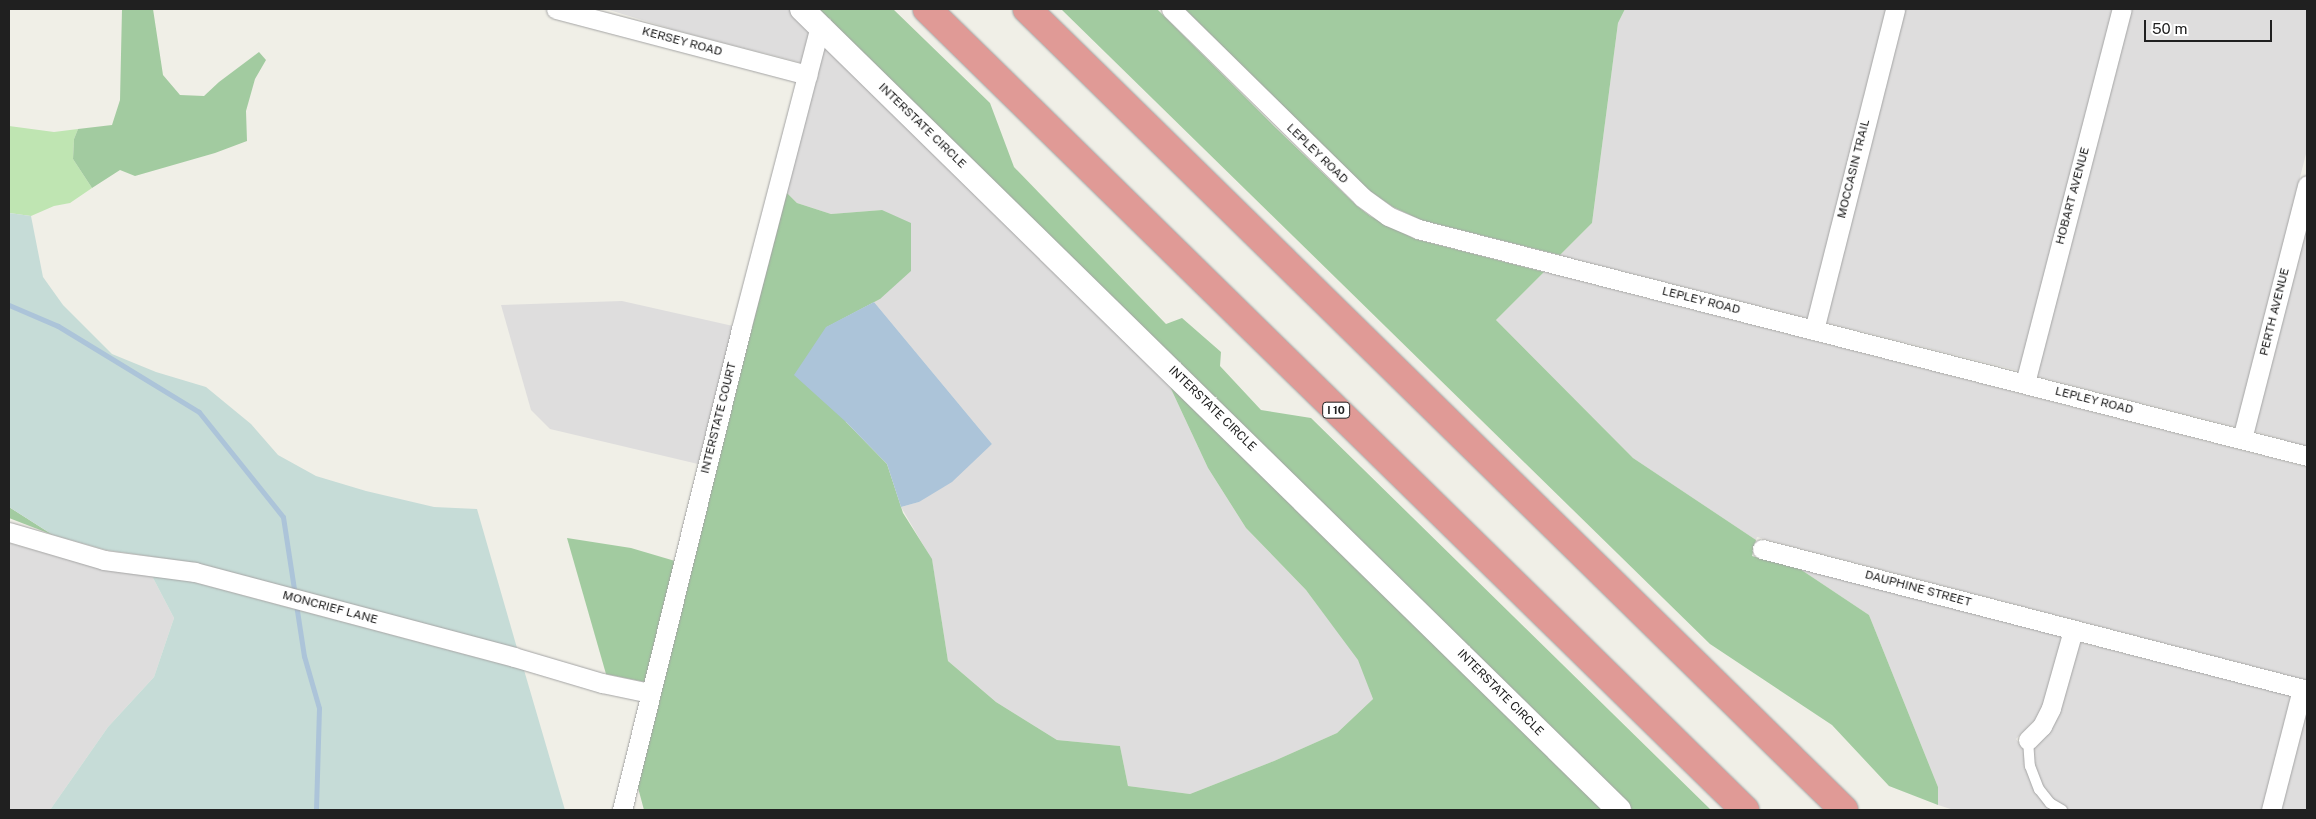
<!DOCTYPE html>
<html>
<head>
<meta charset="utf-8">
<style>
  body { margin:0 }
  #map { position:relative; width:2316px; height:819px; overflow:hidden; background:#f0efe7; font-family:"Public Sans",sans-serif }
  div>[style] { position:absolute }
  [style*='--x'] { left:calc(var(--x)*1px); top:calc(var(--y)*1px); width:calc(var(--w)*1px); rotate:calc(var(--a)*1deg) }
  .residential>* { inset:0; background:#dedddd }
  .grass>* { inset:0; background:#bfe5b2 }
  .forest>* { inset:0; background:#a2cba0 }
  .wetland>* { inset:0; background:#c6dcd7 }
  .water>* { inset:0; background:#acc4d9 }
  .stream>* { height:5px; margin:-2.5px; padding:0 2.5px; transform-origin:2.5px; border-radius:2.5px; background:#acc4d9 }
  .roads { filter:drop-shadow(0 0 1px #a4a4a4) drop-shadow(0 0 1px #a4a4a4) }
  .service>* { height:10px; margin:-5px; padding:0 5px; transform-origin:5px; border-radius:5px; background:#fff }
  .minor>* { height:19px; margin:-9.5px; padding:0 9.5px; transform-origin:9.5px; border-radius:9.5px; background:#fff }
  .tertiary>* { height:24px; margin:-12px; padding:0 12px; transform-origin:12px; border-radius:12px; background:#fff }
  .motorway>* { height:28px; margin:-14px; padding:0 14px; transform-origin:14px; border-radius:14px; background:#e09a96 }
  span { translate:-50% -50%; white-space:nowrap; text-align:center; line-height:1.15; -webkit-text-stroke:5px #fff; paint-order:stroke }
  .shield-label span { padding:1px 4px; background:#fff; border:1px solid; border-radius:4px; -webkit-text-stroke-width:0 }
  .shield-label { font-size:11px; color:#202020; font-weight:700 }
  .street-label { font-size:12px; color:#202020 }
  .frame { position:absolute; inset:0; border:10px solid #202020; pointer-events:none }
  .scale { position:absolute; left:2144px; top:20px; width:128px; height:22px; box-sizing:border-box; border:2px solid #202020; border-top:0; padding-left:6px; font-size:15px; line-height:18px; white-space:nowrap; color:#202020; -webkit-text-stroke:4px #fff; paint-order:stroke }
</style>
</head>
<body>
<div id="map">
  <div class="residential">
    <div style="clip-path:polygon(606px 9px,789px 9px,811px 30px,802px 63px,675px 30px)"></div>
    <div style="clip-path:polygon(1625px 9px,1886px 9px,1808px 318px,1560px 255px,1592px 223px,1618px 23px)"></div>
    <div style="clip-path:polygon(1904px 9px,2113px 9px,2019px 371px,1824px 322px)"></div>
    <div style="clip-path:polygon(2131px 9px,2307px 9px,2307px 150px,2236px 427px,2036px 376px)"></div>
    <div style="clip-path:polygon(825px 44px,1165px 376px,1208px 468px,1246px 528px,1306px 590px,1359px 660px,1373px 699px,1337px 733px,1274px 761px,1190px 794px,1128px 786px,1120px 746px,1057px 740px,996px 702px,948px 661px,932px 560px,901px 507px,919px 502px,992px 444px,874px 302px,880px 299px,882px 210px,831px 214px,797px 203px,786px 192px)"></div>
    <div style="clip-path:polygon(2307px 219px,2307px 446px,2253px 431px)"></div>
    <div style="clip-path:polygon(1544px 272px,2307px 467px,2307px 680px,1757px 537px,1756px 540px,1633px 458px,1496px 320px)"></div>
    <div style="clip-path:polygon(622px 301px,733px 326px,698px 464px,550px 429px,531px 410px,501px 305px)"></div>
    <div style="clip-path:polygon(9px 543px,101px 569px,152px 576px,174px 618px,154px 677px,108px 727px,50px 810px,9px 810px)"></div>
    <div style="clip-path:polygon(1800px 569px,2062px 637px,2043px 705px,2035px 720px,2016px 739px,2027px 753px,2079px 642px,2291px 696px,2262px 810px,1954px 810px,1938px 805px,1938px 787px,1869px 615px)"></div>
    <div style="clip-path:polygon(2307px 702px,2307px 810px,2280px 810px)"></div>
  </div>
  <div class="grass">
    <div style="clip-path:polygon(9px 126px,54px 132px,78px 129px,74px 139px,73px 159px,92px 188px,70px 203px,54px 206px,31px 216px,9px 213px)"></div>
  </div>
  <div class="forest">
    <div style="clip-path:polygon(122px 9px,153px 9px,163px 75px,180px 95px,204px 96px,219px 82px,259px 52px,266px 60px,255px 79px,246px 111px,247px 141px,215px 153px,135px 176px,120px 170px,92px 188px,73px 159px,74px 139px,78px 129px,112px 125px,120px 100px)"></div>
    <div style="clip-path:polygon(816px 9px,893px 9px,990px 103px,1014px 167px,1166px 324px,1182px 318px,1221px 352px,1220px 366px,1261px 410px,1311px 418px,1711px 810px,1633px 810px,830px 23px,831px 19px,825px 17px)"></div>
    <div style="clip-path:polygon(1061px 9px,1157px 9px,1276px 128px,1357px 206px,1370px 216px,1415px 239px,1544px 272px,1496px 320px,1633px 458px,1756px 540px,1752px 556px,1800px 569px,1869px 615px,1938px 787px,1938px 805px,1889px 786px,1832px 725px,1710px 644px)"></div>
    <div style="clip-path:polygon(1185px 9px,1625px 9px,1618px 23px,1592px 223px,1560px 255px,1421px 220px,1393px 207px,1367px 189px)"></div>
    <div style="clip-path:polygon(786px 192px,797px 203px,831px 214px,882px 210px,911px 223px,911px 271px,880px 299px,827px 327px,846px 422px,887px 464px,903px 513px,932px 559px,948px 661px,996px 702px,1057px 740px,1120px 746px,1128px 786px,1190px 794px,1274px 761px,1337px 733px,1373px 699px,1358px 660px,1306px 590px,1246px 528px,1208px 468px,1165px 376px,1605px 810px,644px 810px,637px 784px)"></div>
    <div style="clip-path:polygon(9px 507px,53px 535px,9px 518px)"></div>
    <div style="clip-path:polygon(567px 538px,631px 548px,675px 561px,645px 682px,606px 674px)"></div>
  </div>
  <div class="wetland">
    <div style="clip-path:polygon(9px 213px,31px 216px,43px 277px,63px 305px,112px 354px,156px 372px,206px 387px,251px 424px,278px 455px,316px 476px,366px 491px,434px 507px,477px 509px,517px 648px,197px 563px,106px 550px,53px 535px,9px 507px)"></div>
    <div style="clip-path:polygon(152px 576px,193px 582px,524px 670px,565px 810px,50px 810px,108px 727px,154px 677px,174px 618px)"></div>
  </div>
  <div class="water">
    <div style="clip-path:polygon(874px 302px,992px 444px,952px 482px,919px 502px,901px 507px,887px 464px,846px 422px,794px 375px,826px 327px)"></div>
  </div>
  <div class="stream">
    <div style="--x:9;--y:305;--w:53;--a:23.2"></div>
    <div style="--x:58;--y:326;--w:165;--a:31.4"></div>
    <div style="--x:199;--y:412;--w:134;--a:51.3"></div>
    <div style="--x:283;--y:517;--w:79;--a:81.3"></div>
    <div style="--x:296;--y:604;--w:53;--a:81.3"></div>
    <div style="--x:304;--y:656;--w:54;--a:73.9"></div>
    <div style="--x:319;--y:708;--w:102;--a:91.7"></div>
  </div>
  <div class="roads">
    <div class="service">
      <div style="--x:2028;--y:740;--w:26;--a:86"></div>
      <div style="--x:2030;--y:766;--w:25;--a:69"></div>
      <div style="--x:2039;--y:789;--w:18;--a:52"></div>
      <div style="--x:2050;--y:803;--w:14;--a:30"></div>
    </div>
    <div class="minor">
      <div style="--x:556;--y:9;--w:260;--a:14.7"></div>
      <div style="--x:1171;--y:9;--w:268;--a:44.5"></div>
      <div style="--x:1362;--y:197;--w:32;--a:36"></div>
      <div style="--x:1388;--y:216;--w:33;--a:23"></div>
      <div style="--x:1418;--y:229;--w:918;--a:14.32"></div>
      <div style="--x:1814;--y:330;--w:331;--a:-75.8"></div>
      <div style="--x:2025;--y:383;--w:386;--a:-75.5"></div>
      <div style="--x:2242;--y:439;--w:262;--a:-75.6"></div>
      <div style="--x:9;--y:532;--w:99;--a:16.4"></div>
      <div style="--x:104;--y:560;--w:92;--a:7.5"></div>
      <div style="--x:195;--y:572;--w:330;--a:14.9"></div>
      <div style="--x:514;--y:657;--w:92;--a:16.5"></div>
      <div style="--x:602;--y:683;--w:49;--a:11.8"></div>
      <div style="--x:1762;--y:549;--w:563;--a:14.51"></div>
      <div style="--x:2028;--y:740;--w:20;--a:-45"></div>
      <div style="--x:2042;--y:726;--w:20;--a:-63"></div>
      <div style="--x:2051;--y:708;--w:81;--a:-74.2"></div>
      <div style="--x:622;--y:810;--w:496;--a:-76.1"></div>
      <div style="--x:741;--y:329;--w:313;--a:-75.4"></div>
      <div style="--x:2271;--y:810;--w:125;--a:-75.6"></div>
    </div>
    <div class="tertiary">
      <div style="--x:802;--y:9;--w:1144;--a:44.43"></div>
    </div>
    <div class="motorway">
      <div style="--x:927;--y:9;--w:1145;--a:44.4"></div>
      <div style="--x:1027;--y:9;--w:1144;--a:44.43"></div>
    </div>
  </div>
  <div class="shield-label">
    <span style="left:1336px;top:410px">I 10</span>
  </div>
  <div class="street-label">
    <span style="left:682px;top:42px;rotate:15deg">KERSEY ROAD</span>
    <span style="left:922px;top:126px;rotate:44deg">INTERSTATE CIRCLE</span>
    <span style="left:1317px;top:154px;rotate:44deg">LEPLEY ROAD</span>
    <span style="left:1854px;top:169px;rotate:-76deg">MOCCASIN TRAIL</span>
    <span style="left:2073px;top:196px;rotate:-75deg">HOBART AVENUE</span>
    <span style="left:1701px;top:301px;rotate:14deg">LEPLEY ROAD</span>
    <span style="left:2275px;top:312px;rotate:-76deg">PERTH AVENUE</span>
    <span style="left:2094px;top:401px;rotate:14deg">LEPLEY ROAD</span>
    <span style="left:1212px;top:409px;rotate:44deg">INTERSTATE CIRCLE</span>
    <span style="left:719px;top:418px;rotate:-76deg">INTERSTATE COURT</span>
    <span style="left:1918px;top:589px;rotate:15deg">DAUPHINE STREET</span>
    <span style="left:330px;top:608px;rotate:15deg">MONCRIEF LANE</span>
    <span style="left:1500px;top:693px;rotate:45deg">INTERSTATE CIRCLE</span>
  </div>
  <div class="frame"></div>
  <div class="scale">50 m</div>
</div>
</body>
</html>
